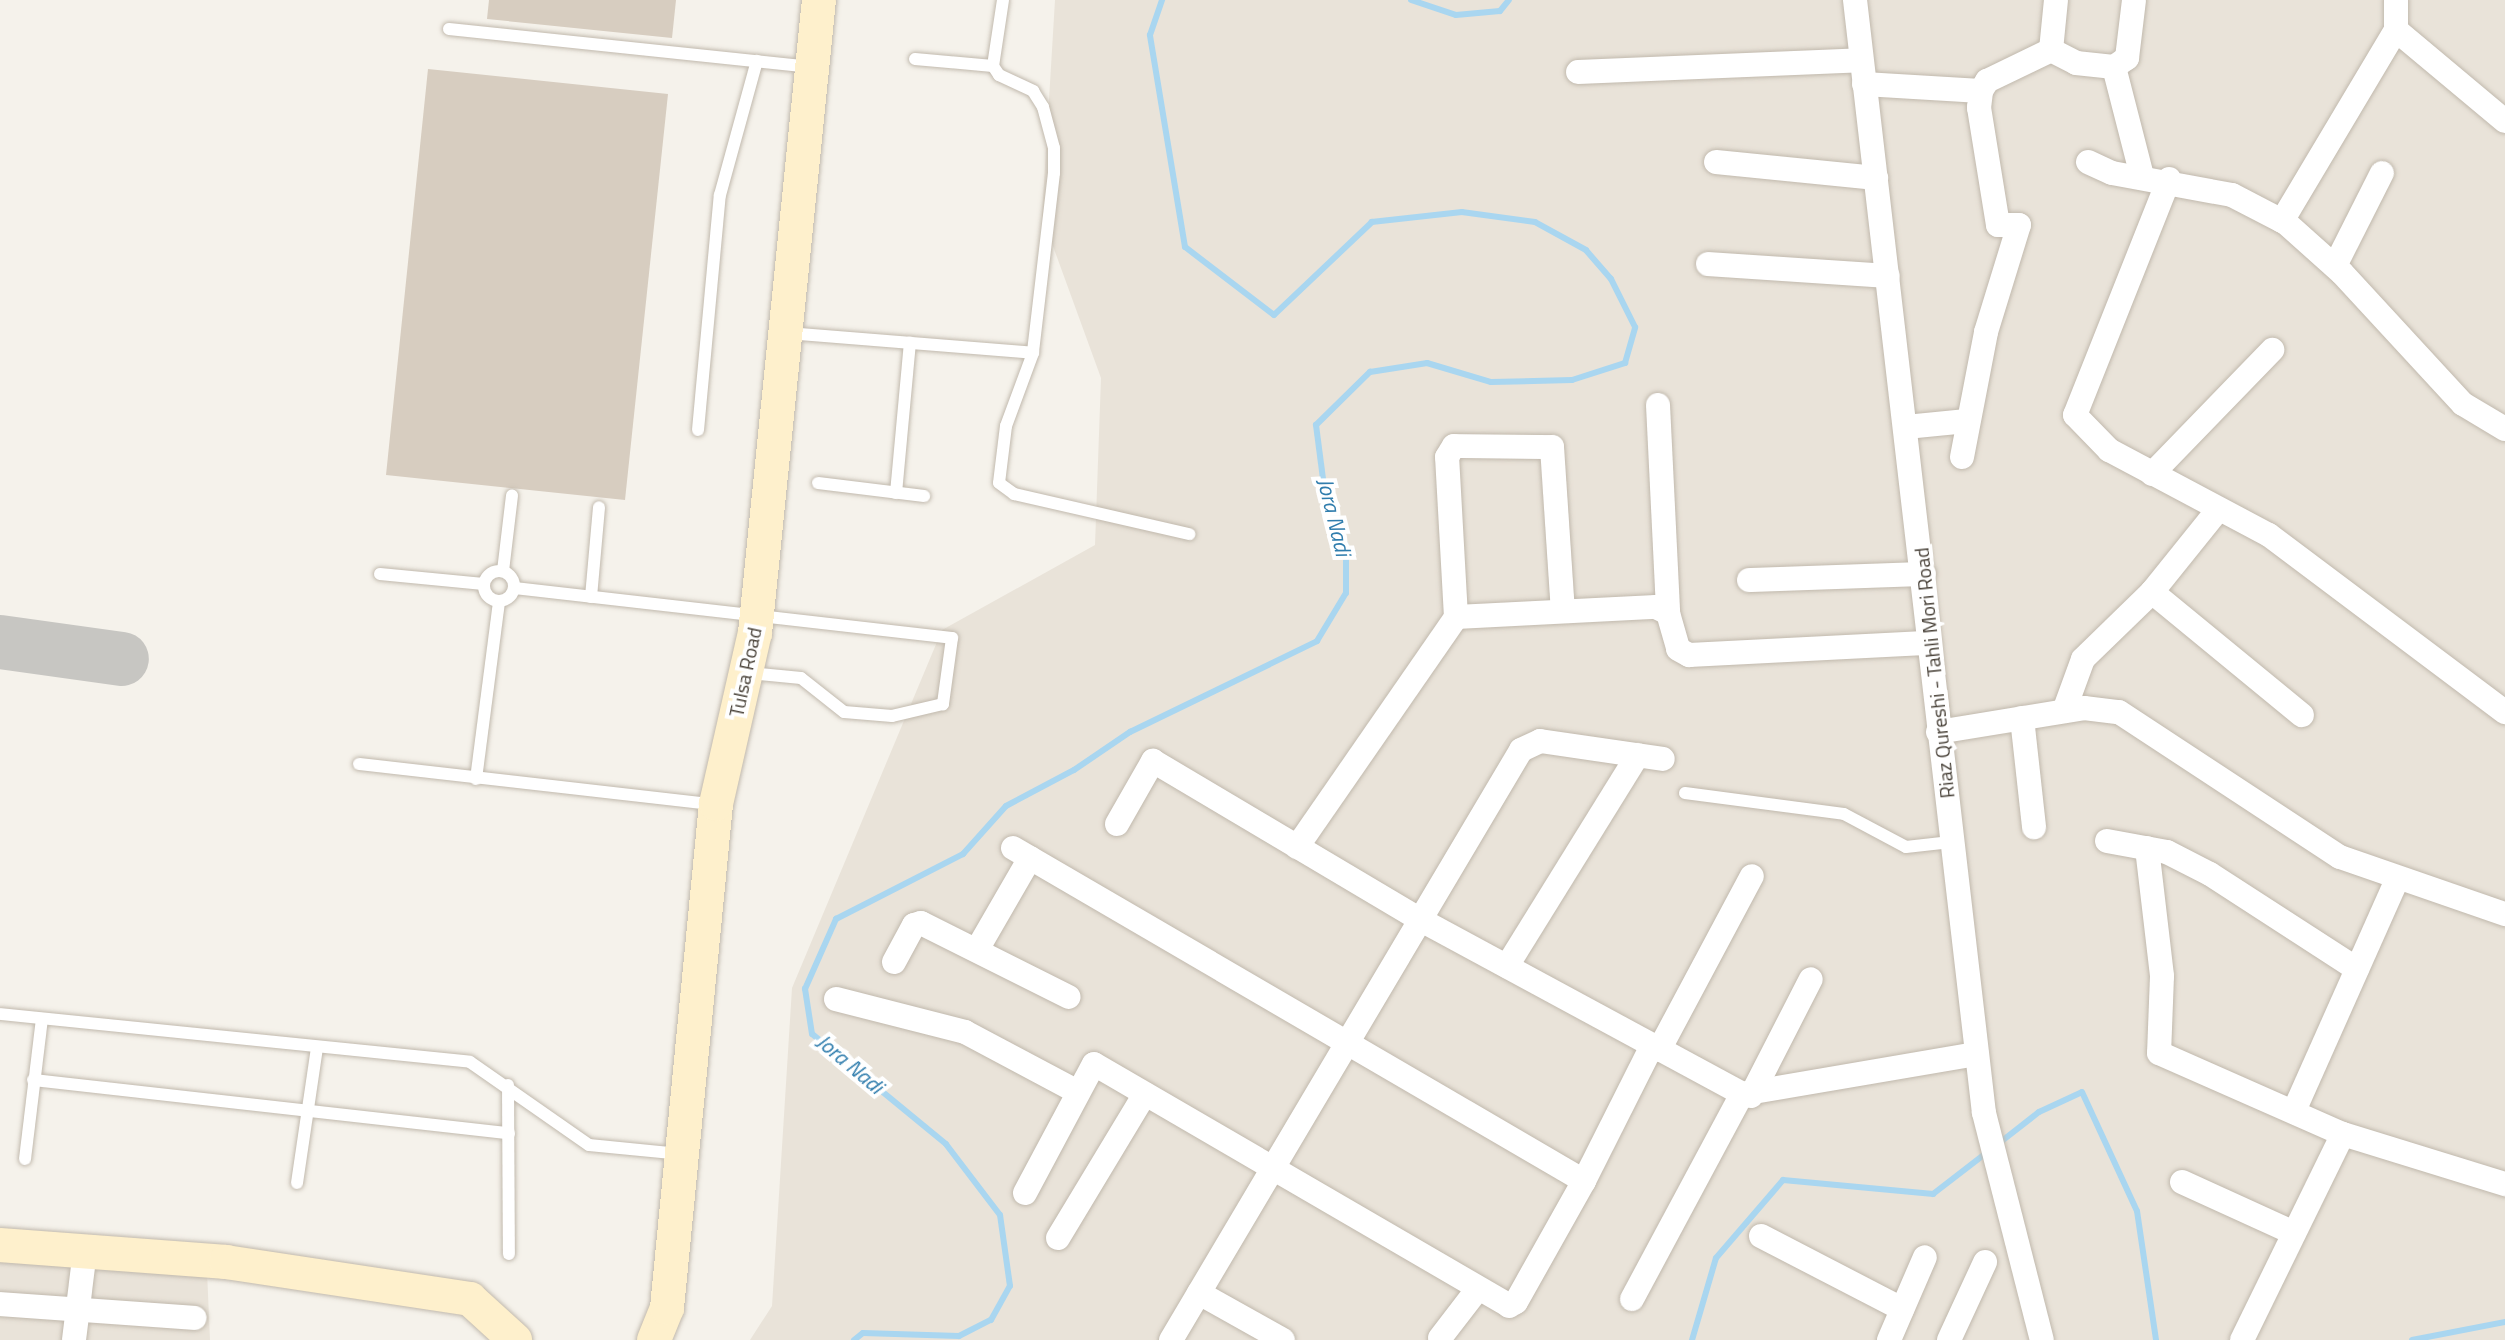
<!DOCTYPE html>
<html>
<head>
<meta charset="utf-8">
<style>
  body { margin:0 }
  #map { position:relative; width:2505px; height:1340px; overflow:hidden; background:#f5f2eb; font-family:"Titillium Web",sans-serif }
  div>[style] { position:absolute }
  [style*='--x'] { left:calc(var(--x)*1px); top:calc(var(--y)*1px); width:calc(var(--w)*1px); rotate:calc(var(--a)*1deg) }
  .residential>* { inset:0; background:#e9e3d9 }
  .stream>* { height:6px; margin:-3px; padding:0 3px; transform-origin:3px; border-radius:3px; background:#a9d6f0 }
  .taxiway>* { height:54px; margin:-27px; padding:0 27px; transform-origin:27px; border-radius:27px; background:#c7c6c2 }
  .building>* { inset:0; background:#d7cdc0 }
  .roads { filter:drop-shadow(0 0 2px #c1b9ad) drop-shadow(0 0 2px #c1b9ad) }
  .lane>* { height:12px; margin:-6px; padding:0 6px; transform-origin:6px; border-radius:6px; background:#fff }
  .lane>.ring { margin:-6px; padding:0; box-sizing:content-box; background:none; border:12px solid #fff; border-radius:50% }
  .street>* { height:24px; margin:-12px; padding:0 12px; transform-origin:12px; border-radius:12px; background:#fff }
  .secondary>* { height:34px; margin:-17px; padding:0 17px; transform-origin:17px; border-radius:17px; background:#fef0cc }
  span { translate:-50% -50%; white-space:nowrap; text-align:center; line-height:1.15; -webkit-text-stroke:8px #fff; paint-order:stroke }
  .street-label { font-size:20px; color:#494239 }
  .water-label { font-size:22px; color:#307dad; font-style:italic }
</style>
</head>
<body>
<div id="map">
  <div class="residential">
    <div style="clip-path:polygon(1055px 0,2505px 0,2505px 1340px,750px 1340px,772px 1306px,792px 988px,942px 630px,1095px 545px,1101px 378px,1042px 216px)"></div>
    <div style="clip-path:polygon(0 1255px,207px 1271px,210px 1340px,0 1340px)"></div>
  </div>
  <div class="stream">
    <div style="--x:1411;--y:0;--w:47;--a:18.4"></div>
    <div style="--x:1456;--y:15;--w:44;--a:-5.2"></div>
    <div style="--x:1500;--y:11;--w:14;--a:-51"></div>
    <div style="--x:1998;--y:1144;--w:52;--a:-38"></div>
    <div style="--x:2039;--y:1112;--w:47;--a:-24.9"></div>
    <div style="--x:2082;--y:1092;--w:131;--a:65.2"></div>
    <div style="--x:2137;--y:1211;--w:130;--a:81.6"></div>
    <div style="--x:854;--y:1340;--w:11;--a:-38"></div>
    <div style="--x:863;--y:1333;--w:96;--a:1.8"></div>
    <div style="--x:959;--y:1336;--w:36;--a:-27"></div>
    <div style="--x:991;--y:1320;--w:39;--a:-61"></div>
    <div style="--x:1010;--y:1286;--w:72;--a:-98"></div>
    <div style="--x:1000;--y:1215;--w:89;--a:-127.3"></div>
    <div style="--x:946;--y:1144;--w:173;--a:-140.6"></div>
    <div style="--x:812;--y:1034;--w:46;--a:-98.8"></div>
    <div style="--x:805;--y:989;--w:77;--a:-66.1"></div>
    <div style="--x:836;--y:919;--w:143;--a:-27.1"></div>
    <div style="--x:963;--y:854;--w:64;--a:-48.1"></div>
    <div style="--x:1006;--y:806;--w:77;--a:-27.9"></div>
    <div style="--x:1074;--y:770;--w:68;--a:-34.2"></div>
    <div style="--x:1130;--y:732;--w:208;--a:-25.9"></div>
    <div style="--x:1317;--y:641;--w:56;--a:-58.9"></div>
    <div style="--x:1346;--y:593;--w:47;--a:-90"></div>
    <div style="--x:1346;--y:546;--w:48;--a:-114.4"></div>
    <div style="--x:1326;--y:502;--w:78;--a:-97.4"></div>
    <div style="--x:1316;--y:425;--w:76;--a:-44.5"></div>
    <div style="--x:1370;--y:372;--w:58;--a:-9"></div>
    <div style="--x:1427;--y:363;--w:67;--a:16.5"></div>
    <div style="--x:1491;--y:382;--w:81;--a:-1.4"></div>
    <div style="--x:1572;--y:380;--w:56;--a:-17.8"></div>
    <div style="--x:1625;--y:363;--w:37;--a:-74"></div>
    <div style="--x:1635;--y:327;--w:54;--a:-116.6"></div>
    <div style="--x:1611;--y:279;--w:38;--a:-131"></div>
    <div style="--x:1586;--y:250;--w:58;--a:-151.2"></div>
    <div style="--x:1535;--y:222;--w:74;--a:-172.2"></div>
    <div style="--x:1462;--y:212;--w:91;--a:173.7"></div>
    <div style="--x:1372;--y:222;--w:135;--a:136.5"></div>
    <div style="--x:1274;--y:315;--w:112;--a:-142.6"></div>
    <div style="--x:1185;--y:247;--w:215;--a:-99.4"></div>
    <div style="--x:1150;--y:35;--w:37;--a:-71"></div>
    <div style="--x:1692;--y:1340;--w:85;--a:-73.7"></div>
    <div style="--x:1716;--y:1258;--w:103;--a:-49.3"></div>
    <div style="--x:1783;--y:1180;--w:151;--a:5.3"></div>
    <div style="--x:1933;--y:1194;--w:67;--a:-37.7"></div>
    <div style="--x:2412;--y:1340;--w:95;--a:-11"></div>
  </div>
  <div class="taxiway">
    <div style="--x:0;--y:642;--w:123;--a:7.9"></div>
  </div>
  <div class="building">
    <div style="clip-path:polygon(489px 0,676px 0,672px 38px,487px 19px)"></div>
    <div style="clip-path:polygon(428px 69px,668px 94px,625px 500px,386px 475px)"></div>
  </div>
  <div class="roads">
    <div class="lane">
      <div style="--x:1003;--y:0;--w:67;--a:98.6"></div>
      <div style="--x:993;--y:66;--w:11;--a:56"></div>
      <div style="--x:999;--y:75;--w:38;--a:25"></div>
      <div style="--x:1033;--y:91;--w:19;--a:58"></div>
      <div style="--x:1043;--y:107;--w:42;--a:75"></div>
      <div style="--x:1054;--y:148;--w:25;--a:90"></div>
      <div style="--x:1054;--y:173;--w:181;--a:96.7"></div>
      <div style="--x:1033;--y:353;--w:78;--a:110.3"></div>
      <div style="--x:1006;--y:426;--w:57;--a:97"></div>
      <div style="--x:999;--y:483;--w:19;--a:36"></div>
      <div style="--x:1014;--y:494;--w:180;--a:12.9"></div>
      <div style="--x:449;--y:29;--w:362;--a:6"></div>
      <div style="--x:915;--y:59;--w:78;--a:5.1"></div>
      <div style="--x:787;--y:333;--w:247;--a:4.6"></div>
      <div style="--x:698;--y:430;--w:236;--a:-84.7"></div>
      <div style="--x:720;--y:195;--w:139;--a:-74.6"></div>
      <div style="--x:818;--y:483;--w:107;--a:7"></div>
      <div style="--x:896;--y:493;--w:151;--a:-84.7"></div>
      <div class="ring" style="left:484px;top:571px;width:18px;height:18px"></div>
      <div style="--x:503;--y:571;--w:76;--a:-83.2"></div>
      <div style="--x:380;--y:574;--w:104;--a:5.5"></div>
      <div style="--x:514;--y:588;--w:441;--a:6.5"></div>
      <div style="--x:952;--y:638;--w:67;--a:97.8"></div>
      <div style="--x:943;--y:704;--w:52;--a:166.8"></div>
      <div style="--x:892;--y:716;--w:48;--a:-175.2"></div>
      <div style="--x:844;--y:712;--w:55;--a:-141.7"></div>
      <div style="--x:801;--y:678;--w:52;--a:-174.5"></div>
      <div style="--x:591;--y:597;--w:90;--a:-84.9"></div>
      <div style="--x:359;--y:764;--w:355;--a:6.5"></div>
      <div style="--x:476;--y:779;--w:179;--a:-82.6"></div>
      <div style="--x:1685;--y:793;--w:160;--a:7.5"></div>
      <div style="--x:1844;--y:814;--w:70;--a:28"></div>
      <div style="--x:1906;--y:847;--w:45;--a:-6.3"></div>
      <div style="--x:0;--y:1014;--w:472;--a:5.8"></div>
      <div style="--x:470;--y:1062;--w:145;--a:34.9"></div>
      <div style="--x:589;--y:1145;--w:91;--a:5.6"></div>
      <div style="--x:33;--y:1080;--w:479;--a:6.4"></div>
      <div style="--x:508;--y:1085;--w:169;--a:89.7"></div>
      <div style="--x:25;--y:1159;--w:141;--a:-83.1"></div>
      <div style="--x:297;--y:1183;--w:137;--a:-81.6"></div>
    </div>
    <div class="street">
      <div style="--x:1855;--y:0;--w:1120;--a:83.39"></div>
      <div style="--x:1984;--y:1113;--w:234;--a:75.7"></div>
      <div style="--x:2396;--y:0;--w:30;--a:90"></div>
      <div style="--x:2396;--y:30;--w:142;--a:39.9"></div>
      <div style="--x:2051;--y:50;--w:28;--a:27"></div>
      <div style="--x:2076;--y:63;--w:38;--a:6"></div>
      <div style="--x:2114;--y:67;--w:113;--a:75.6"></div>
      <div style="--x:2051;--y:50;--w:50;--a:-84.3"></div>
      <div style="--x:2114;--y:67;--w:16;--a:-35"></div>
      <div style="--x:2127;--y:58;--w:58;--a:-83.1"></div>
      <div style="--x:1578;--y:72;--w:283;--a:-2.4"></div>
      <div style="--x:1864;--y:84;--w:117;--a:3.4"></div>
      <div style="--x:1716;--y:162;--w:161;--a:5.7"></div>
      <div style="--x:2088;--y:162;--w:26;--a:25"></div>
      <div style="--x:2112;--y:173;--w:122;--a:10.4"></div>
      <div style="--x:2232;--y:195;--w:61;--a:27.4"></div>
      <div style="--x:2286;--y:223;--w:75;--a:41.8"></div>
      <div style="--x:2342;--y:273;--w:178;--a:47.3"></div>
      <div style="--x:2463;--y:404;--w:49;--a:30.8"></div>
      <div style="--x:2169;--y:179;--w:254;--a:111.7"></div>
      <div style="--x:2075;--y:415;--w:49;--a:45.8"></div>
      <div style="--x:2109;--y:450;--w:181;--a:28"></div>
      <div style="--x:2269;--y:535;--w:295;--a:36.9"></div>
      <div style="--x:2282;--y:221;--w:222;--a:-59.2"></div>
      <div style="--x:1708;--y:264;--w:180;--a:3.8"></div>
      <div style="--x:2335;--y:266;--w:104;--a:-63.2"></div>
      <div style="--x:1658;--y:405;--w:208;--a:87.2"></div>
      <div style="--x:1906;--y:427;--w:61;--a:-5.6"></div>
      <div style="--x:1962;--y:457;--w:127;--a:-79.1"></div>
      <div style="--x:1986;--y:332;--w:112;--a:-72.9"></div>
      <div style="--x:2019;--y:225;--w:21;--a:180"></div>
      <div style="--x:1998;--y:225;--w:119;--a:-99.2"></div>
      <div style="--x:1979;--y:108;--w:17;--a:-83"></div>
      <div style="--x:1981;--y:91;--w:12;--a:-59"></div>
      <div style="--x:1987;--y:81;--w:71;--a:-25.8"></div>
      <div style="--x:2152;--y:474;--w:173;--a:-45.9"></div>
      <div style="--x:1749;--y:580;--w:175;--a:-2"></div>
      <div style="--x:2152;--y:592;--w:194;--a:39.4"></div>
      <div style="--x:1456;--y:617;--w:160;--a:-93.2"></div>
      <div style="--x:1447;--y:457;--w:13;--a:-58"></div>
      <div style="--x:1454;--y:446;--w:98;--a:0.6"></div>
      <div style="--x:1552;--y:447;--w:164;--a:86.2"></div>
      <div style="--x:2064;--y:711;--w:55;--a:-69.9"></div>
      <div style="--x:2083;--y:659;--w:96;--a:-44.2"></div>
      <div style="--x:2152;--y:592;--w:105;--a:-51.2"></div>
      <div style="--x:2022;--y:718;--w:110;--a:83.7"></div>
      <div style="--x:1938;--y:732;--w:148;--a:-9.3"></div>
      <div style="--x:2084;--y:708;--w:35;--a:7"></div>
      <div style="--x:2119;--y:712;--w:264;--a:33.3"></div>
      <div style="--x:2340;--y:857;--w:175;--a:19.1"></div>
      <div style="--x:1117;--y:824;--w:73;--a:-60.3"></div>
      <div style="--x:1153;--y:761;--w:309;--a:30.7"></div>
      <div style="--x:1419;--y:919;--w:367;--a:28.4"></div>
      <div style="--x:1742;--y:1094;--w:238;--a:-9.7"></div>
      <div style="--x:2107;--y:841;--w:61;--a:10.4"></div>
      <div style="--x:2167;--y:852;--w:48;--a:27.1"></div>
      <div style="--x:2210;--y:874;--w:175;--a:32.9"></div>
      <div style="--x:1297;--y:847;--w:280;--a:-55.3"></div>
      <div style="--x:1456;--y:617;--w:200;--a:-2.9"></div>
      <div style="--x:1656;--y:607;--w:13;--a:27"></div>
      <div style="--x:1668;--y:613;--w:37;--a:74"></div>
      <div style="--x:1678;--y:649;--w:13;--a:29"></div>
      <div style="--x:1689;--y:655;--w:241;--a:-2.9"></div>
      <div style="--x:1013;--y:848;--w:661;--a:30.25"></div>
      <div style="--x:2147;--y:848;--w:129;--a:83.3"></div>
      <div style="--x:2162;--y:976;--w:77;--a:92.2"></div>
      <div style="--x:2159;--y:1053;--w:201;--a:23.8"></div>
      <div style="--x:2343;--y:1134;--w:170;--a:17.2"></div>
      <div style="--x:978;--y:948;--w:104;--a:-60"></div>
      <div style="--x:894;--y:962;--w:42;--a:-61.6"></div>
      <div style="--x:914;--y:925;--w:7;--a:-16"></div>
      <div style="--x:921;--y:923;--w:165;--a:26.6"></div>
      <div style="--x:1507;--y:966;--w:248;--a:-58.2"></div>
      <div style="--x:836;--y:999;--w:133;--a:14.3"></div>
      <div style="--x:965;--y:1032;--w:128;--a:28"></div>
      <div style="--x:1659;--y:1050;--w:197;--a:-61.9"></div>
      <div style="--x:1751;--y:1096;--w:131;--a:-62.9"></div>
      <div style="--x:2294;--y:1111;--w:253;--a:-66"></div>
      <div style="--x:2182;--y:1182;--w:123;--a:24.5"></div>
      <div style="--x:1025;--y:1193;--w:146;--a:-61.9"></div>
      <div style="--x:1094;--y:1064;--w:480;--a:30.2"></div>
      <div style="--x:1509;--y:1306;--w:8;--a:-30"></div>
      <div style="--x:1516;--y:1302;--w:139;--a:-60.7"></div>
      <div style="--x:1584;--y:1181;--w:151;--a:-63.3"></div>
      <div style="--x:1761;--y:1236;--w:159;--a:27.4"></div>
      <div style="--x:1058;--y:1238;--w:168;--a:-58.9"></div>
      <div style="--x:1199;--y:1293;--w:96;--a:29.2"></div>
      <div style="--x:1632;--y:1299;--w:233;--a:-61.8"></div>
      <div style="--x:0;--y:1304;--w:195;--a:4.1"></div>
      <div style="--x:1440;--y:1338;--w:61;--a:-52.4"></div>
      <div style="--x:74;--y:1340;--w:90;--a:-83"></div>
      <div style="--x:1171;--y:1340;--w:686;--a:-59.32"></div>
      <div style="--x:1521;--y:750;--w:21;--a:-25"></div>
      <div style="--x:1540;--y:741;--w:124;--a:8.3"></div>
      <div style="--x:1889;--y:1340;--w:90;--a:-66.6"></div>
      <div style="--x:1949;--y:1340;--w:86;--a:-65.2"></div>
      <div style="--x:2242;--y:1340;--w:229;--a:-63.9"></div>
    </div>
    <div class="secondary">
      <div style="--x:0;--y:1245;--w:227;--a:4.3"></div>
      <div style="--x:226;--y:1262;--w:247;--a:8.6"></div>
      <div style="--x:470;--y:1299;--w:61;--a:42.3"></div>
      <div style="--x:654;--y:1340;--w:35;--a:-68"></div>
      <div style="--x:667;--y:1308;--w:506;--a:-84.45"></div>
      <div style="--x:716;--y:804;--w:175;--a:-77.2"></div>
      <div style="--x:755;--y:633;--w:636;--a:-84.23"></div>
    </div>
  </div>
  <div class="street-label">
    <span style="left:745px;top:672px;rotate:-78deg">Tulsa Road</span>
    <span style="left:1934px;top:673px;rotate:-96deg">Riaz Qureshi - Tahli Mori Road</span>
  </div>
  <div class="water-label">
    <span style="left:1334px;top:517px;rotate:76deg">Jora Nadi</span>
    <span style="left:850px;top:1064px;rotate:40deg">Jora Nadi</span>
  </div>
</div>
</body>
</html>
